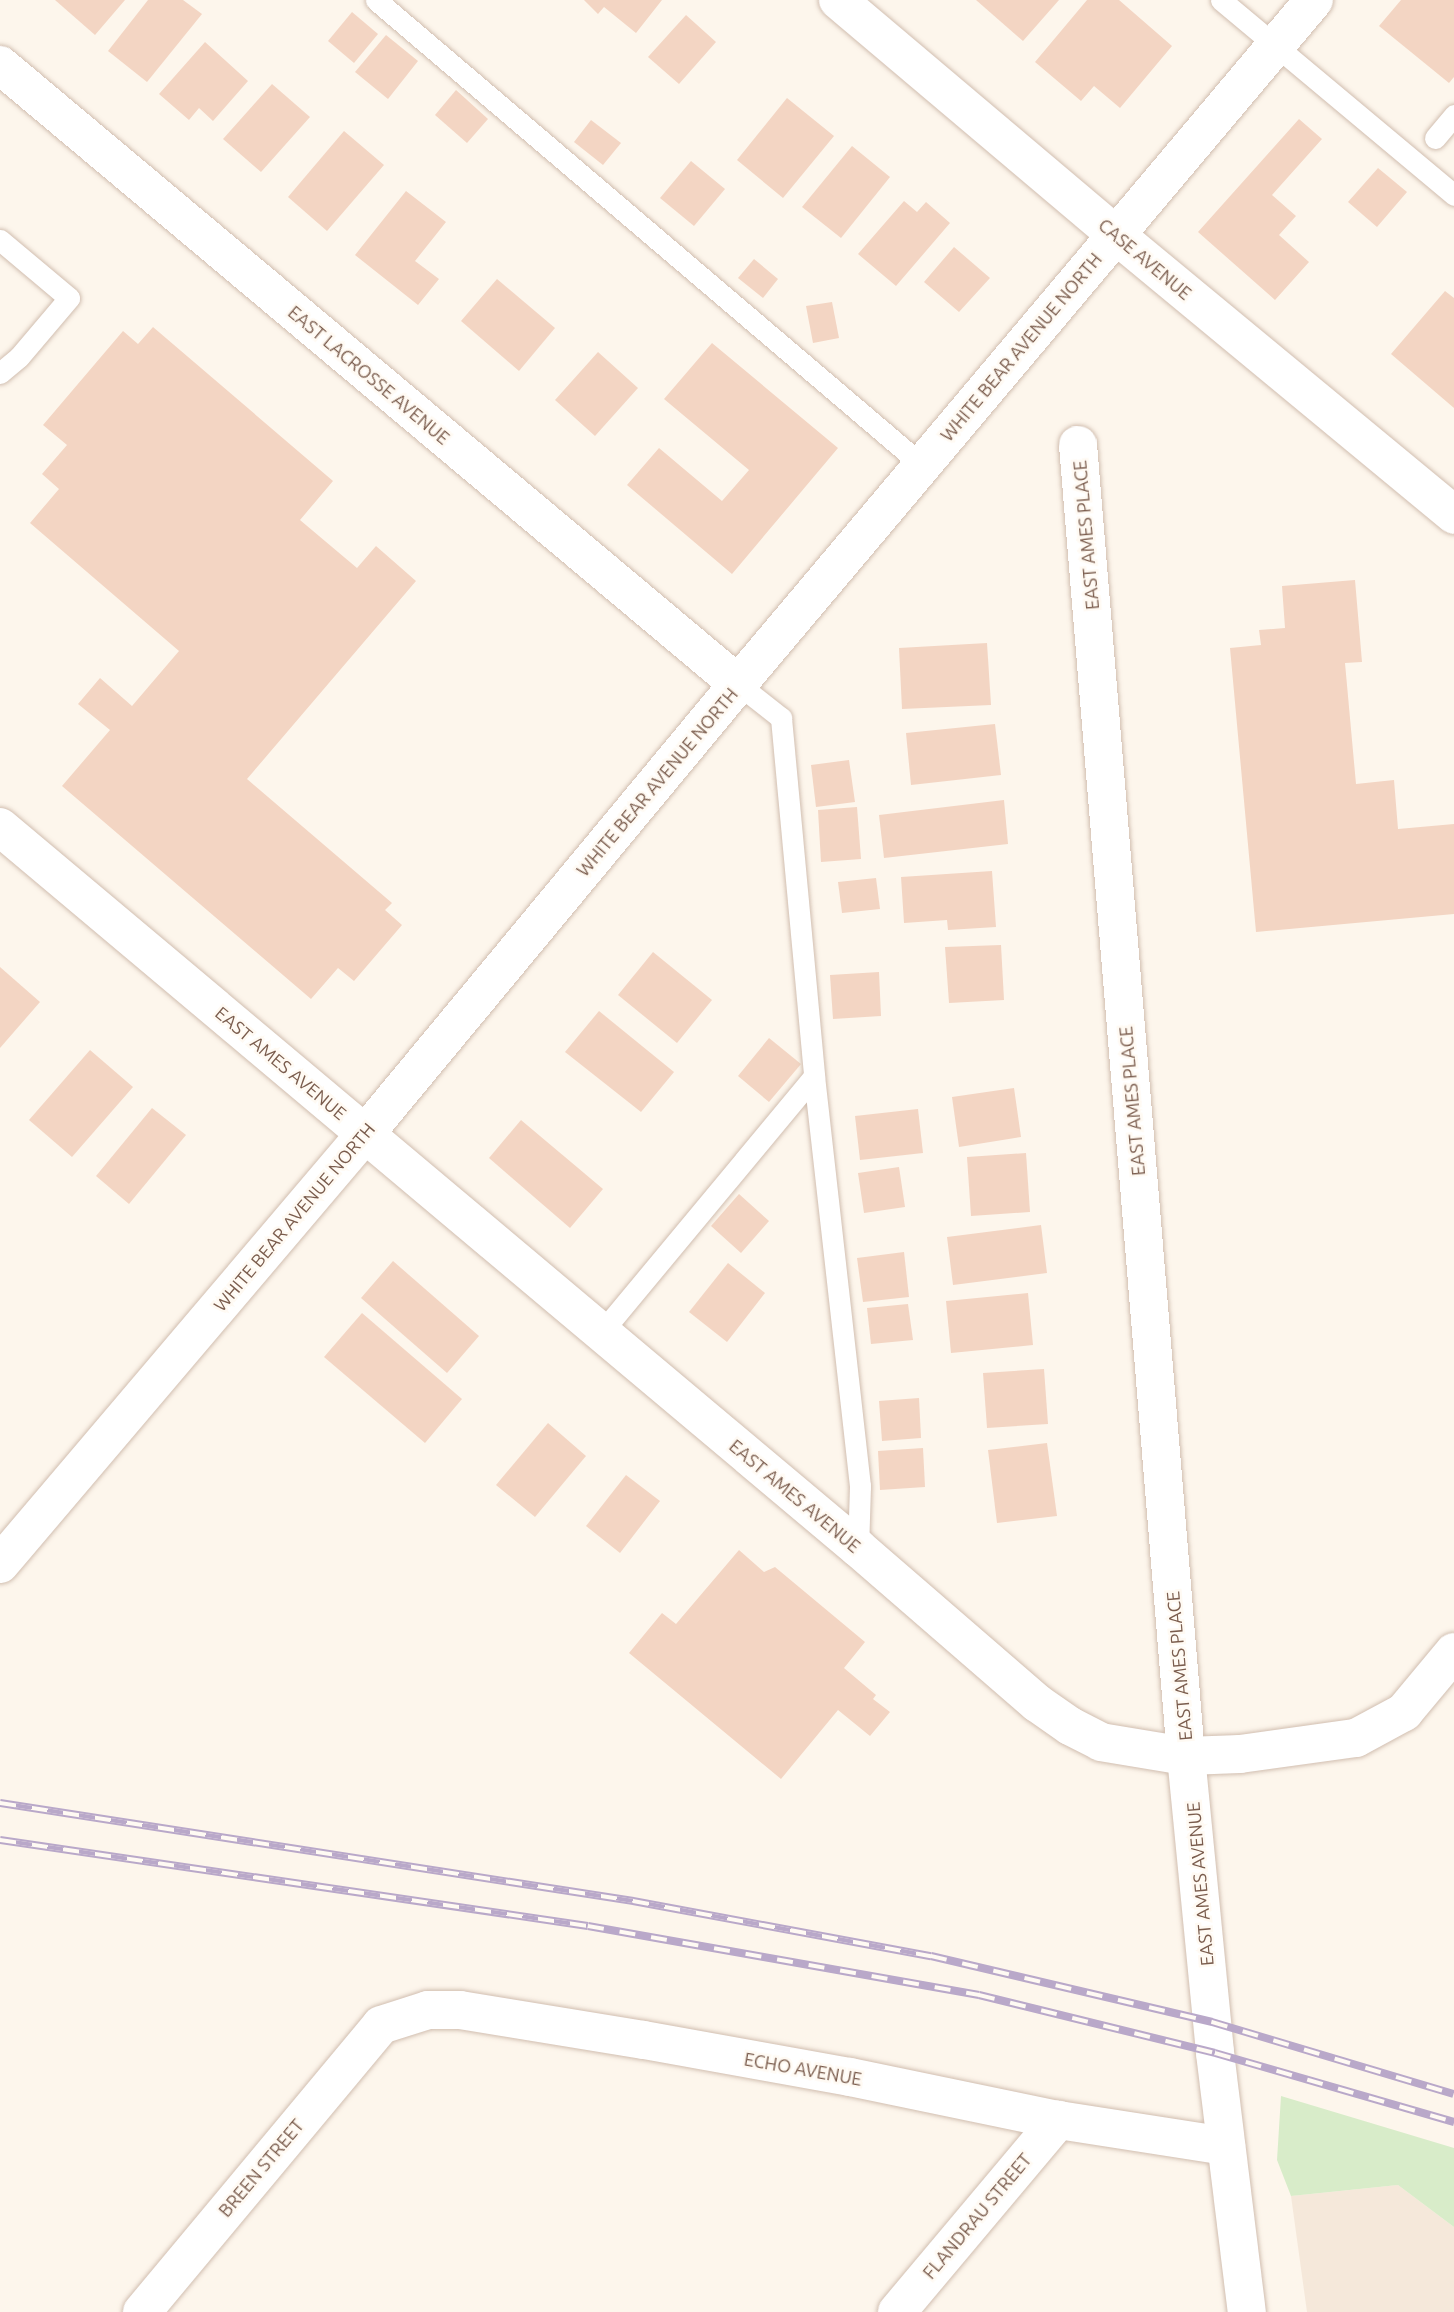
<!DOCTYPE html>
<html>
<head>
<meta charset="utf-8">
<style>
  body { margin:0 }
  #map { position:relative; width:1454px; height:2312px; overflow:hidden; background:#fdf6ec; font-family:Ubuntu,sans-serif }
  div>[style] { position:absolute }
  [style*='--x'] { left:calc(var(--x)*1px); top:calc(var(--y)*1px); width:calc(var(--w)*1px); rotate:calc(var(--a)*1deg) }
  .residential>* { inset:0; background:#f5e8da }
  .green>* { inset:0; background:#d8ecc9 }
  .building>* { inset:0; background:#f3d5c3 }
  .roads { filter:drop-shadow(0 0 2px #d1beb0) drop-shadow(0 0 2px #d1beb0) }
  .service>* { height:21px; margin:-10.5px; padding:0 10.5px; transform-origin:10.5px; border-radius:10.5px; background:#fff }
  .minor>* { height:38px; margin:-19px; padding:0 19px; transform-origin:19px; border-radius:19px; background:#fff }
  .tertiary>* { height:38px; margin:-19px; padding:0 19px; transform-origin:19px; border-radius:19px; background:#fff }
  .secondary>* { height:38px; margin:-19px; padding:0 19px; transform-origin:19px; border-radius:19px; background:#fff }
  .rail>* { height:8px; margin-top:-4px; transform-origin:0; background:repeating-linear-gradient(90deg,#fffaf3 0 16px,#b9a8c9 0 32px); box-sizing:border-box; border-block:2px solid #b9a8c9 }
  span { translate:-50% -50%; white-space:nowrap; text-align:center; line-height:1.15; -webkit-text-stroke:5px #fffaf3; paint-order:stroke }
  .street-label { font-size:18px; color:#7a5c4d }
</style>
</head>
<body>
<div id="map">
  <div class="residential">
    <div style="clip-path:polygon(1398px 2185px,1454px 2227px,1454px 2312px,1307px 2312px,1291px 2196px)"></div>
  </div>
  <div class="green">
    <div style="clip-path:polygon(1281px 2096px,1454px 2148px,1454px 2227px,1398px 2185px,1291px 2196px,1277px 2160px)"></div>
  </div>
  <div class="building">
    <div style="clip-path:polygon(55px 0,125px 0,95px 35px)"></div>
    <div style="clip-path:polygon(148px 0,183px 0,202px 14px,147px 82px,108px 51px)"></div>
    <div style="clip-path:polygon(584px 0,662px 0,636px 33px,604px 7px,598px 14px)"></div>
    <div style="clip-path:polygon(976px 0,1059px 0,1023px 41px)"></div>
    <div style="clip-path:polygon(1087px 0,1119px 0,1172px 46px,1120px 108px,1094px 86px,1081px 101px,1035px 62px)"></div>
    <div style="clip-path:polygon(1401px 0,1454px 0,1454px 77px,1449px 83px,1379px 26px)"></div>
    <div style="clip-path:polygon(352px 12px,378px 34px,354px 63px,328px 41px)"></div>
    <div style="clip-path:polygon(686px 15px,716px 42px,679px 84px,648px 57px)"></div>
    <div style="clip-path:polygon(386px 35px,418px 61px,388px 99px,355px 72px)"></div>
    <div style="clip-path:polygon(205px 42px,248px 81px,213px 121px,199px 108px,189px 120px,159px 94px)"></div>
    <div style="clip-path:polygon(272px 84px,310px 117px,261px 172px,223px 139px)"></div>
    <div style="clip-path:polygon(456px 90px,488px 119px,467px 143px,435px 115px)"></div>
    <div style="clip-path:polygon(787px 98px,834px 136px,783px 198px,737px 160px)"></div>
    <div style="clip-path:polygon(1299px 119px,1322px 139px,1272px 195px,1296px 216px,1279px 235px,1309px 262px,1275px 300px,1198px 232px)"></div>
    <div style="clip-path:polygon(591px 120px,621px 143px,603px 165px,574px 142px)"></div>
    <div style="clip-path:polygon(344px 131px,384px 165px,327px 231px,288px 197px)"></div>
    <div style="clip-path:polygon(852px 146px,890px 177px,841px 238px,802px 207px)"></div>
    <div style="clip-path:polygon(691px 161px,725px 189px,694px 226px,660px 198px)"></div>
    <div style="clip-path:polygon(1378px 168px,1407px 192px,1377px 227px,1348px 202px)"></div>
    <div style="clip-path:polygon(406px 191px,446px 222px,415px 261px,439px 279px,418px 305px,355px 255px)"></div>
    <div style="clip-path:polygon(904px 201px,917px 212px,926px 202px,950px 223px,896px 286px,858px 254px)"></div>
    <div style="clip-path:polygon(954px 247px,990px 278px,959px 312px,924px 282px)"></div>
    <div style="clip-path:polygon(754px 259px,778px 279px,763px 298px,738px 278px)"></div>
    <div style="clip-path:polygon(497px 279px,555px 328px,519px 371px,461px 321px)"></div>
    <div style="clip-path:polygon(1445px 291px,1454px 298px,1454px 408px,1391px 354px)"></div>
    <div style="clip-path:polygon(832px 302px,839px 338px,813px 343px,806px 306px)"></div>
    <div style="clip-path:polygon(153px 327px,333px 481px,300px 520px,357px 568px,376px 546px,416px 581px,247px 779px,392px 903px,385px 910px,402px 925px,354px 981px,338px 968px,311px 999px,62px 786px,110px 730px,78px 704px,100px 678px,132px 706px,179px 651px,30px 523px,59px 489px,42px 474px,67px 445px,43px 425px,123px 331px,138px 344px)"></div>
    <div style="clip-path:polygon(712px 343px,838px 448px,732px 574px,627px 485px,659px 448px,722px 501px,749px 470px,664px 399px)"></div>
    <div style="clip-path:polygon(598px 352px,638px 388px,595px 436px,555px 400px)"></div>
    <div style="clip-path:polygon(1355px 580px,1362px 662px,1345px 663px,1356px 784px,1394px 780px,1398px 829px,1454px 824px,1454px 914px,1256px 932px,1230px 648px,1261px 645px,1259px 630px,1285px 628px,1282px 586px)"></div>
    <div style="clip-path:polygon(987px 643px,991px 705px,902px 709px,899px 648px)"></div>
    <div style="clip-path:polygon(995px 724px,1001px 775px,911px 785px,906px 733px)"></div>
    <div style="clip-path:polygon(849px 760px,855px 802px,816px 807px,811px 765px)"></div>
    <div style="clip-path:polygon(1004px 800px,1008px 844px,884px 858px,879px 815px)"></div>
    <div style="clip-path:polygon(857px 807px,861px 859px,821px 862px,818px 810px)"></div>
    <div style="clip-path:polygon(992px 871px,996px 927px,948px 930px,947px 920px,904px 923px,901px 877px)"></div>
    <div style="clip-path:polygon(876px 878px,880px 909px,842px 913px,838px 882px)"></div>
    <div style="clip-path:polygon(1001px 945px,1004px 1000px,949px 1003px,945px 947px)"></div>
    <div style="clip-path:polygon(653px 952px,712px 1000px,677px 1043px,618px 995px)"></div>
    <div style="clip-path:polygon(0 967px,40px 1002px,0 1048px)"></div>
    <div style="clip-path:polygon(879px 972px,881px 1016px,833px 1019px,830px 975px)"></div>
    <div style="clip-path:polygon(599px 1011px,674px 1072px,641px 1112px,565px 1052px)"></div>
    <div style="clip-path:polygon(769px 1038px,801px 1064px,769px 1102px,738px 1076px)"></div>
    <div style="clip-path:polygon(90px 1050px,133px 1087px,72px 1157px,29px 1120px)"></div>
    <div style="clip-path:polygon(1014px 1088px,1021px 1137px,959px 1147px,952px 1097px)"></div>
    <div style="clip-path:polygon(152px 1108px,186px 1135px,129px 1204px,96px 1176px)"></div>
    <div style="clip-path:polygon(918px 1109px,923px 1153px,860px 1160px,855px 1116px)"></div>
    <div style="clip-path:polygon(521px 1120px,603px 1189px,570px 1228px,489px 1158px)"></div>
    <div style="clip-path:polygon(1026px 1153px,1030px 1212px,971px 1216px,967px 1157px)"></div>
    <div style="clip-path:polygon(899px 1167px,905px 1207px,864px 1213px,858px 1173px)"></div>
    <div style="clip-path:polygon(739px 1194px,769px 1221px,741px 1253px,711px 1226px)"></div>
    <div style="clip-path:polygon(1041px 1225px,1047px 1273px,953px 1285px,947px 1237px)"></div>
    <div style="clip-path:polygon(904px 1252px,909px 1297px,863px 1302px,857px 1258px)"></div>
    <div style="clip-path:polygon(393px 1261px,479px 1336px,447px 1373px,361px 1298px)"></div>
    <div style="clip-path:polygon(728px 1263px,765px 1293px,727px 1342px,689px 1312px)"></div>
    <div style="clip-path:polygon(1028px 1293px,1033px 1345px,951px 1353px,946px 1301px)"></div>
    <div style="clip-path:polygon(908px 1304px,913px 1340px,871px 1344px,867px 1308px)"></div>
    <div style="clip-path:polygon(362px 1313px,462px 1399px,425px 1443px,324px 1357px)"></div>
    <div style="clip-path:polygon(1044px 1369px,1048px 1424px,987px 1428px,983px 1373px)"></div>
    <div style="clip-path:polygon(919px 1398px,921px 1438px,882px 1441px,879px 1401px)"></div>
    <div style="clip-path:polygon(548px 1423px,586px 1456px,535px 1517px,496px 1485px)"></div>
    <div style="clip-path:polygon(1047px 1443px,1057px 1516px,997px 1523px,988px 1450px)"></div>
    <div style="clip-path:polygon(923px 1448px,925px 1487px,880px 1490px,878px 1451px)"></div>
    <div style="clip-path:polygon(626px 1475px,660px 1501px,620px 1553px,586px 1526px)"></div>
    <div style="clip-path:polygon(739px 1550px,764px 1572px,775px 1567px,865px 1642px,844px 1668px,876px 1695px,873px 1699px,890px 1712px,870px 1736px,838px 1710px,781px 1779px,629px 1653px,662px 1613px,676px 1624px)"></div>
  </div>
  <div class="roads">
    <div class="service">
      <div style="--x:376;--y:0;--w:717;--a:40.42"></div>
      <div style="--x:1221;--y:0;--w:304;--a:39.9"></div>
      <div style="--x:1435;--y:138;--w:30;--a:-50"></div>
      <div style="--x:0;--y:240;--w:90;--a:40"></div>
      <div style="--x:69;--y:298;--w:77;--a:130.3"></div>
      <div style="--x:19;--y:357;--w:25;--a:140"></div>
      <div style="--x:738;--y:684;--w:55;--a:38.3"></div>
      <div style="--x:781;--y:718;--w:360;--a:84.7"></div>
      <div style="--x:814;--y:1076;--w:413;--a:83.6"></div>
      <div style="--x:860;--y:1486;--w:62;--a:91.8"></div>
      <div style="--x:600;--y:1334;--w:335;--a:-50.3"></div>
    </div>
    <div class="minor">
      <div style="--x:838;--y:0;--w:364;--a:40.2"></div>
      <div style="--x:0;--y:65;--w:963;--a:39.99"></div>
      <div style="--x:1078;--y:445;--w:1315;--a:85.29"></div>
      <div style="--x:1186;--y:1756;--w:54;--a:-2.1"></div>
      <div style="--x:1240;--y:1754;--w:117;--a:-7.9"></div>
      <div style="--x:1356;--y:1738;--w:55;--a:-28.4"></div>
      <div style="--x:1404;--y:1712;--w:78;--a:-50.2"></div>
      <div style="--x:0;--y:827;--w:1121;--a:40.04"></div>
      <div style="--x:858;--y:1548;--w:237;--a:40.9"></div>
      <div style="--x:1037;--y:1703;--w:40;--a:34.9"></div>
      <div style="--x:1070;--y:1726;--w:35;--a:27"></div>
      <div style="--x:1101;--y:1742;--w:86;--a:9.4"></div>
      <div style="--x:1186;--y:1756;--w:298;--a:84.4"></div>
      <div style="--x:1215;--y:2053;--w:261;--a:83"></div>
      <div style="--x:142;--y:2312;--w:373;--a:-50.2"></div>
      <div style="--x:381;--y:2025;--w:49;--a:-17.7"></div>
      <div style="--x:428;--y:2010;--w:32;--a:0"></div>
      <div style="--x:460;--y:2010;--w:186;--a:9.3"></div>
      <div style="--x:644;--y:2040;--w:209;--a:10.2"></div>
      <div style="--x:850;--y:2077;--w:212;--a:11.7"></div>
      <div style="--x:1058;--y:2120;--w:170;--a:8.8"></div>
      <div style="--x:897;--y:2312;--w:251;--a:-50"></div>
    </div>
    <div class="tertiary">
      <div style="--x:1116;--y:235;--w:439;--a:39.6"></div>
    </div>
    <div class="secondary">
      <div style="--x:0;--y:1564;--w:564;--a:-49.67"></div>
      <div style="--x:365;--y:1134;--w:584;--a:-50.35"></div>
      <div style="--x:738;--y:684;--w:894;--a:-49.9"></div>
    </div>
  </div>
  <div class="rail">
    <div style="--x:0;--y:1803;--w:641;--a:8.8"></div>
    <div style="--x:633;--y:1901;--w:303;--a:10.5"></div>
    <div style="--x:931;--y:1956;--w:289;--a:13.2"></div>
    <div style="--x:1212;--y:2022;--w:252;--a:16.6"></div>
    <div style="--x:0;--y:1840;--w:594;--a:8.32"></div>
    <div style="--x:588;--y:1926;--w:397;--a:10"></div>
    <div style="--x:979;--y:1995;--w:243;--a:13.8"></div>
    <div style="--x:1215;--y:2053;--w:249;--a:16.1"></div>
  </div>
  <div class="street-label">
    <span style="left:1145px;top:259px;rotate:40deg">CASE AVENUE</span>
    <span style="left:1021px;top:347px;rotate:-50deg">WHITE BEAR AVENUE NORTH</span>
    <span style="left:369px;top:375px;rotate:40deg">EAST LACROSSE AVENUE</span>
    <span style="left:1086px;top:535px;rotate:-95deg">EAST AMES PLACE</span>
    <span style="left:657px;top:782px;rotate:-50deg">WHITE BEAR AVENUE NORTH</span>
    <span style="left:281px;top:1063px;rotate:40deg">EAST AMES AVENUE</span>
    <span style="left:1132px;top:1101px;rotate:-95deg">EAST AMES PLACE</span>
    <span style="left:294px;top:1217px;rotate:-50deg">WHITE BEAR AVENUE NORTH</span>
    <span style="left:795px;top:1496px;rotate:40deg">EAST AMES AVENUE</span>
    <span style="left:1179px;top:1666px;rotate:-95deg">EAST AMES PLACE</span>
    <span style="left:1200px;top:1884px;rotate:-95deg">EAST AMES AVENUE</span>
    <span style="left:803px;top:2069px;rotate:10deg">ECHO AVENUE</span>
    <span style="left:261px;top:2168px;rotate:-50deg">BREEN STREET</span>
    <span style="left:977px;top:2216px;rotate:-50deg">FLANDRAU STREET</span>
  </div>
</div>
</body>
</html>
